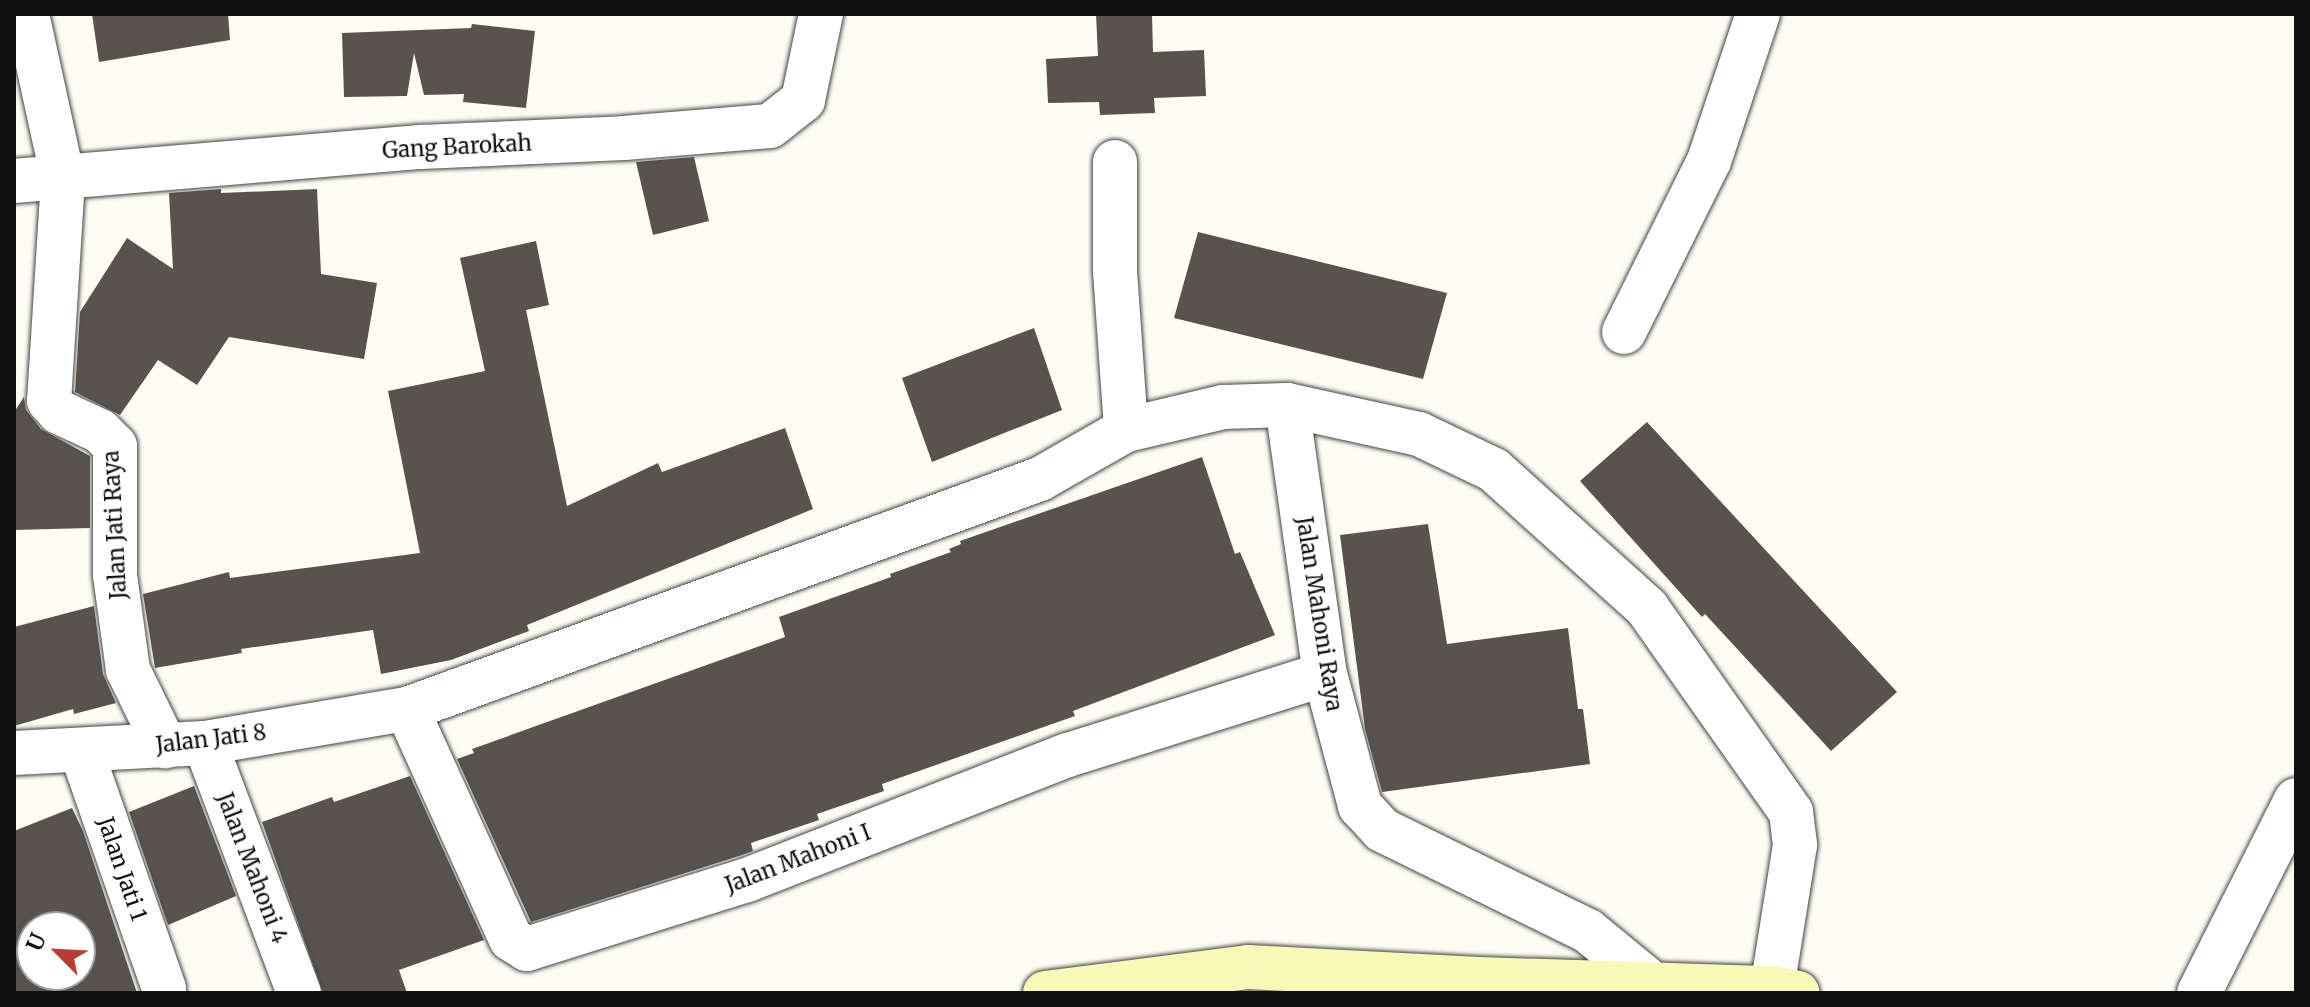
<!DOCTYPE html>
<html>
<head>
<meta charset="utf-8">
<style>
  body { margin:0 }
  #map { position:relative; width:2310px; height:1007px; overflow:hidden; background:#fefdf4; font-family:Merriweather,serif }
  div>[style] { position:absolute }
  [style*='--x'] { left:calc(var(--x)*1px); top:calc(var(--y)*1px); width:calc(var(--w)*1px); rotate:calc(var(--a)*1deg) }
  .building>* { inset:0; background:#58534d }
  .roads { filter:drop-shadow(0 0 2px #434343) drop-shadow(0 0 2px #434343) }
  .street>* { height:44px; margin:-22px; padding:0 22px; transform-origin:22px; border-radius:22px; background:#fff }
  .secondary>* { height:44px; margin:-22px; padding:0 22px; transform-origin:22px; border-radius:22px; background:#f8f9b4 }
  span { translate:-50% -50%; white-space:nowrap; text-align:center; line-height:1.15; -webkit-text-stroke:8px #fff; paint-order:stroke }
  .street-label { font-size:22px; color:#101010 }
  .frame { position:absolute; inset:0; border:16px solid #101010; pointer-events:none }
  .north { position:absolute; left:16px; top:911px; width:80px; height:80px; box-sizing:border-box; background:#fff; border:2px solid #9f9f9f; border-radius:50%; rotate:294deg; font-size:22px; font-weight:700; line-height:32px; text-align:center; color:#101010 }
  .north::after { content:''; display:block; margin:auto; width:28px; height:36px; background:#b73c31; clip-path:polygon(50% 0,100% 100%,50% 72%,0 100%) }
</style>
</head>
<body>
<div id="map">
  <div class="building">
    <div style="clip-path:polygon(92px 14px,228px 14px,230px 40px,99px 62px)"></div>
    <div style="clip-path:polygon(1096px 14px,1152px 14px,1153px 52px,1204px 50px,1206px 96px,1154px 98px,1155px 113px,1100px 115px,1099px 102px,1048px 103px,1046px 59px,1098px 56px)"></div>
    <div style="clip-path:polygon(472px 24px,535px 31px,526px 108px,463px 102px,464px 94px,424px 95px,414px 53px,407px 96px,344px 97px,342px 33px,471px 28px)"></div>
    <div style="clip-path:polygon(694px 157px,709px 221px,653px 235px,636px 162px)"></div>
    <div style="clip-path:polygon(221px 189px,221px 193px,317px 189px,321px 274px,377px 283px,364px 359px,229px 337px,197px 385px,158px 360px,120px 415px,75px 392px,80px 312px,127px 238px,173px 269px,169px 193px)"></div>
    <div style="clip-path:polygon(1198px 232px,1447px 293px,1423px 379px,1174px 318px)"></div>
    <div style="clip-path:polygon(536px 241px,549px 305px,526px 310px,567px 506px,658px 463px,662px 472px,785px 428px,813px 509px,527px 625px,529px 631px,451px 660px,381px 674px,373px 630px,241px 649px,242px 653px,155px 668px,143px 594px,229px 572px,230px 578px,420px 553px,388px 391px,485px 371px,460px 258px)"></div>
    <div style="clip-path:polygon(1034px 328px,1062px 410px,932px 462px,902px 378px)"></div>
    <div style="clip-path:polygon(24px 397px,26px 410px,41px 429px,90px 456px,90px 528px,14px 530px,14px 412px)"></div>
    <div style="clip-path:polygon(1647px 422px,1897px 692px,1831px 751px,1705px 614px,1702px 617px,1580px 481px)"></div>
    <div style="clip-path:polygon(1202px 457px,1235px 554px,1240px 552px,1275px 635px,1073px 711px,1075px 716px,882px 784px,884px 791px,817px 814px,819px 820px,751px 843px,753px 851px,739px 856px,531px 922px,457px 759px,474px 753px,472px 749px,785px 637px,779px 617px,891px 577px,890px 574px,951px 552px,949px 549px,961px 544px,960px 541px)"></div>
    <div style="clip-path:polygon(1428px 524px,1447px 644px,1568px 628px,1578px 709px,1583px 709px,1590px 764px,1382px 792px,1365px 729px,1340px 535px)"></div>
    <div style="clip-path:polygon(94px 606px,103px 674px,116px 703px,74px 714px,73px 709px,14px 726px,14px 627px)"></div>
    <div style="clip-path:polygon(410px 776px,484px 940px,399px 970px,407px 993px,323px 993px,262px 822px,332px 797px,334px 802px)"></div>
    <div style="clip-path:polygon(194px 786px,236px 896px,168px 925px,129px 812px)"></div>
    <div style="clip-path:polygon(evenodd,72px 808px,83px 831px,137px 993px,14px 993px,14px 831px,72px 808px,32px 927px,80px 927px,80px 975px,32px 975px,32px 927px)"></div>
  </div>
  <div class="roads">
    <div class="street">
      <div style="--x:27;--y:14;--w:169;--a:77.7"></div>
      <div style="--x:63;--y:179;--w:222;--a:93.6"></div>
      <div style="--x:49;--y:401;--w:15;--a:48"></div>
      <div style="--x:59;--y:412;--w:45;--a:24.9"></div>
      <div style="--x:100;--y:431;--w:21;--a:45"></div>
      <div style="--x:115;--y:446;--w:129;--a:90"></div>
      <div style="--x:115;--y:575;--w:96;--a:82.2"></div>
      <div style="--x:128;--y:670;--w:85;--a:64"></div>
      <div style="--x:1115;--y:162;--w:109;--a:90"></div>
      <div style="--x:1115;--y:271;--w:159;--a:86"></div>
      <div style="--x:14;--y:181;--w:408;--a:-4.8"></div>
      <div style="--x:421;--y:147;--w:203;--a:-2.5"></div>
      <div style="--x:624;--y:138;--w:146;--a:-4.7"></div>
      <div style="--x:770;--y:126;--w:42;--a:-38.2"></div>
      <div style="--x:803;--y:100;--w:88;--a:-78.2"></div>
      <div style="--x:1624;--y:332;--w:191;--a:-63.6"></div>
      <div style="--x:1709;--y:161;--w:155;--a:-71.6"></div>
      <div style="--x:1287;--y:405;--w:272;--a:82"></div>
      <div style="--x:1325;--y:674;--w:137;--a:75.1"></div>
      <div style="--x:1360;--y:806;--w:33;--a:47"></div>
      <div style="--x:1382;--y:830;--w:229;--a:26.1"></div>
      <div style="--x:1588;--y:931;--w:87;--a:39.4"></div>
      <div style="--x:407;--y:709;--w:252;--a:65.7"></div>
      <div style="--x:511;--y:939;--w:19;--a:32"></div>
      <div style="--x:527;--y:949;--w:231;--a:-17.4"></div>
      <div style="--x:747;--y:880;--w:344;--a:-21.3"></div>
      <div style="--x:1068;--y:755;--w:269;--a:-17.5"></div>
      <div style="--x:205;--y:743;--w:267;--a:69.4"></div>
      <div style="--x:81;--y:750;--w:253;--a:70.8"></div>
      <div style="--x:14;--y:753;--w:191;--a:-3"></div>
      <div style="--x:205;--y:743;--w:205;--a:-9.6"></div>
      <div style="--x:407;--y:709;--w:673;--a:-19.97"></div>
      <div style="--x:1040;--y:479;--w:99;--a:-29.7"></div>
      <div style="--x:1126;--y:430;--w:100;--a:-13.3"></div>
      <div style="--x:1223;--y:407;--w:64;--a:-1.8"></div>
      <div style="--x:1287;--y:405;--w:135;--a:12.4"></div>
      <div style="--x:1419;--y:434;--w:83;--a:25.6"></div>
      <div style="--x:1494;--y:470;--w:206;--a:42"></div>
      <div style="--x:1647;--y:608;--w:250;--a:54.8"></div>
      <div style="--x:1791;--y:812;--w:33;--a:83"></div>
      <div style="--x:1795;--y:845;--w:145;--a:99.1"></div>
      <div style="--x:2199;--y:993;--w:216;--a:-63.3"></div>
    </div>
    <div class="secondary">
      <div style="--x:1045;--y:993;--w:205;--a:-7.3"></div>
      <div style="--x:1248;--y:967;--w:231;--a:3"></div>
      <div style="--x:1479;--y:979;--w:293;--a:1.8"></div>
      <div style="--x:1772;--y:988;--w:26;--a:11"></div>
    </div>
  </div>
  <div class="street-label">
    <span style="left:457px;top:147px;rotate:-3deg">Gang Barokah</span>
    <span style="left:115px;top:525px;rotate:-93deg">Jalan Jati Raya</span>
    <span style="left:1319px;top:614px;rotate:81deg">Jalan Mahoni Raya</span>
    <span style="left:211px;top:739px;rotate:-7deg">Jalan Jati 8</span>
    <span style="left:798px;top:859px;rotate:-21deg">Jalan Mahoni I</span>
    <span style="left:252px;top:868px;rotate:69deg">Jalan Mahoni 4</span>
    <span style="left:122px;top:869px;rotate:71deg">Jalan Jati 1</span>
  </div>
  <div class="frame"></div>
  <div class="north">U</div>
</div>
</body>
</html>
